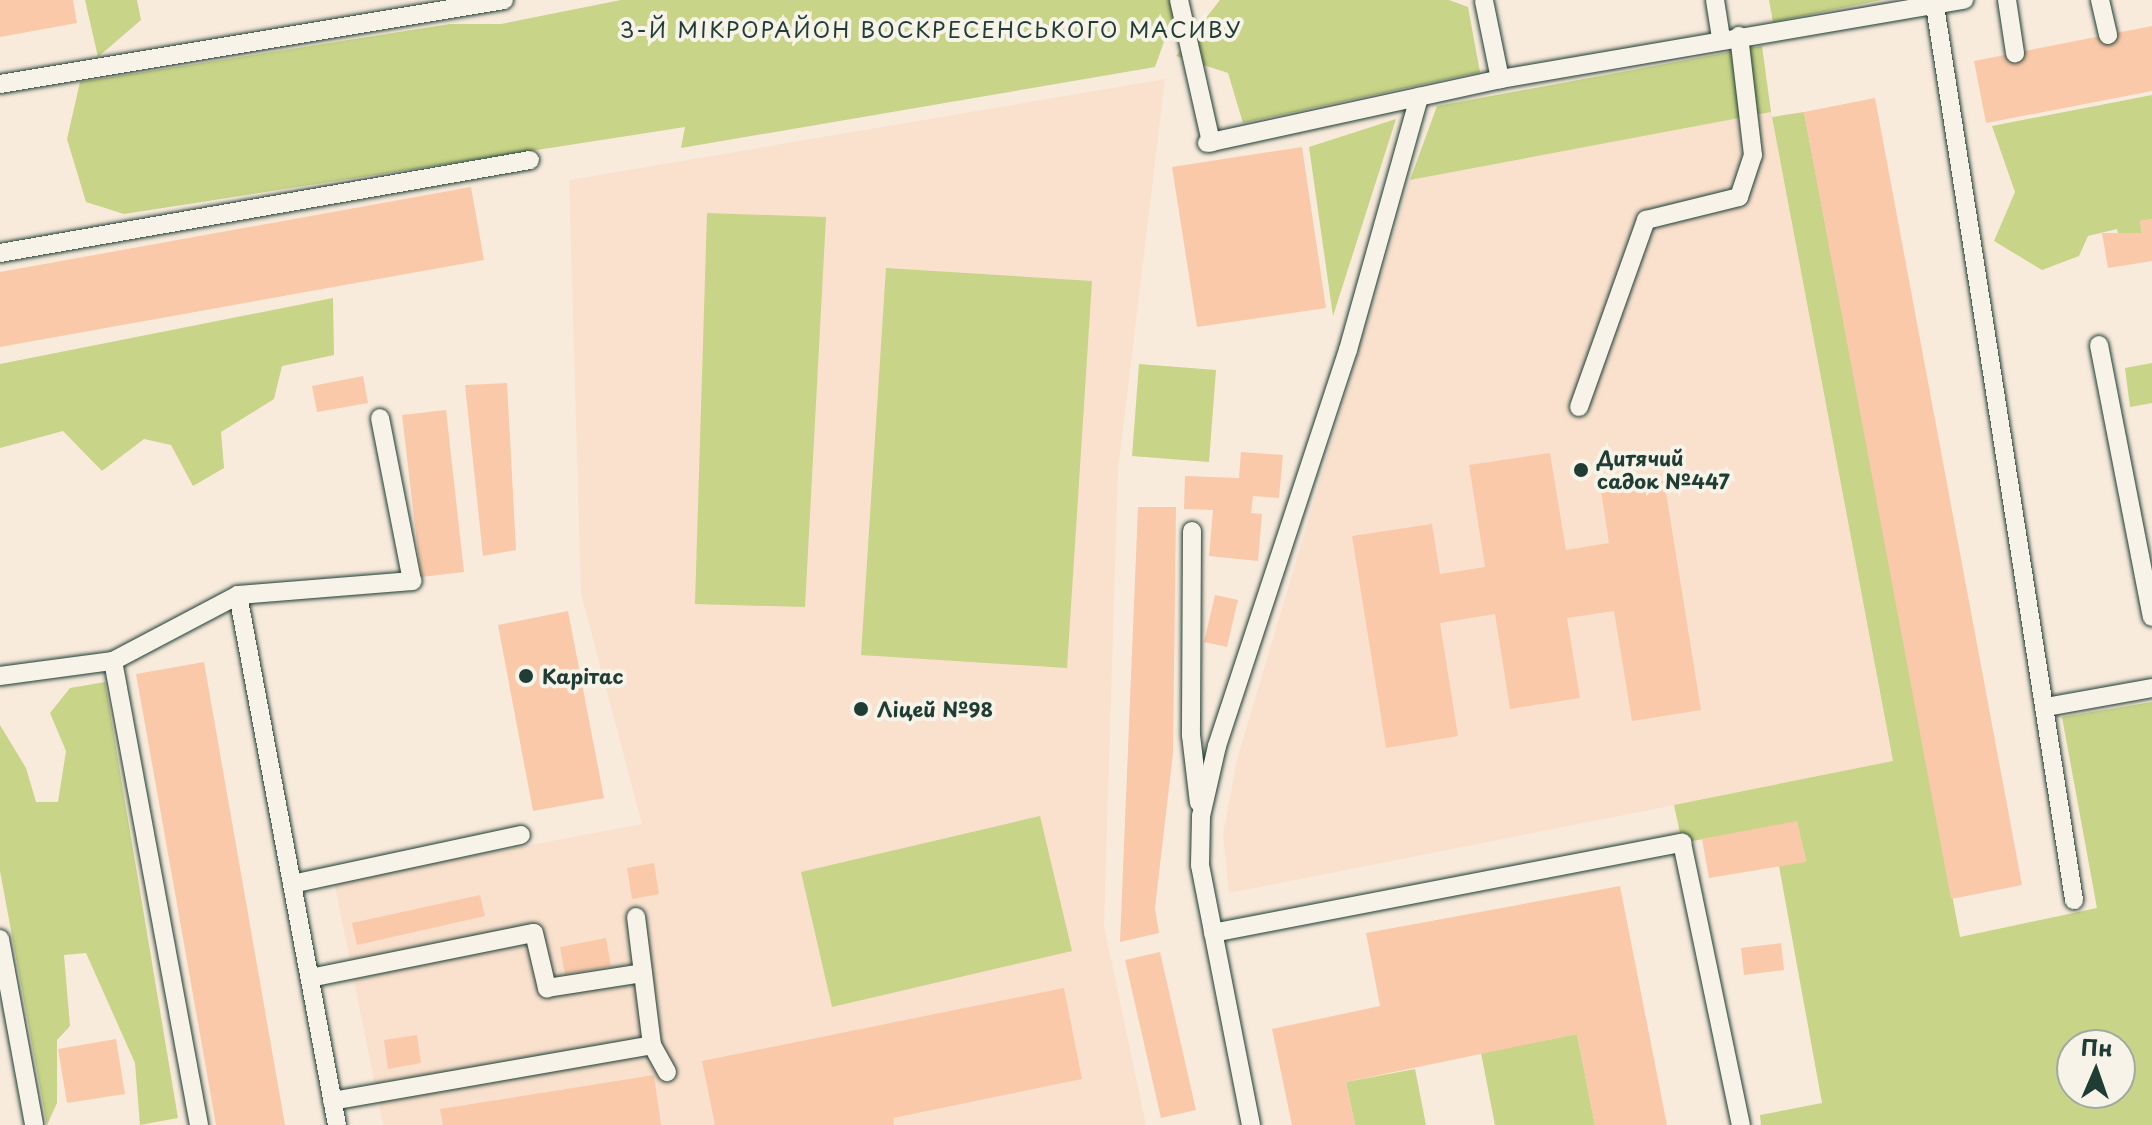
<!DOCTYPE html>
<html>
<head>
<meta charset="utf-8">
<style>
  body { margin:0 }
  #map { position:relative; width:2152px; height:1125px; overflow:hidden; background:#f8ebdc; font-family:"Playpen Sans",sans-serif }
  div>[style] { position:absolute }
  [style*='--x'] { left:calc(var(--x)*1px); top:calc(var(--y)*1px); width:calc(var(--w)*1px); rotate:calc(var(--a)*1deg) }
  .built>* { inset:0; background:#f9e1cd }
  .green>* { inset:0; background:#c8d487 }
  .building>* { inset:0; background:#fac9aa }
  .roads { filter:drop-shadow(0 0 2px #1f3d34) drop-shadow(0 0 2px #1f3d34) }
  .lane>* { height:18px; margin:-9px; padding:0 9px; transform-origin:9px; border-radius:9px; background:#f7f3e8 }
  .dots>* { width:22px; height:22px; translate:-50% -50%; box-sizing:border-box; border:4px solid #f7f3e8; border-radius:50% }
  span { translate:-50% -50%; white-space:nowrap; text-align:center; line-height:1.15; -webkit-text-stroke:8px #f7f3e8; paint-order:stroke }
  .poi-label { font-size:20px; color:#1f3d34; font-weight:700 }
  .left { translate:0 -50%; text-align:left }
  .neighbourhood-label { font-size:22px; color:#1f3d34; letter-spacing:2px }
  .north { position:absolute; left:2056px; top:1029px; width:80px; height:80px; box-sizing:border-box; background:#f7f3e8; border:2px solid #a1aaa0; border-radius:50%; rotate:2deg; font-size:22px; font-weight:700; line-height:32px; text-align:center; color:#1f3d34 }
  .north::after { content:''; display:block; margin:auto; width:28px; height:36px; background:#1f3d34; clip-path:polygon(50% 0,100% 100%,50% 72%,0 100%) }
</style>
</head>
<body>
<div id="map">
  <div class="built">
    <div style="clip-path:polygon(1165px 79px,1118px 471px,1104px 926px,1146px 1125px,383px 1125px,334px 882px,642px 824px,581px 594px,569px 180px)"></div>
    <div style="clip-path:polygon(1771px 112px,1893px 762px,1229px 893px,1223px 835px,1237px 759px,1410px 180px)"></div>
  </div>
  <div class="green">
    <div style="clip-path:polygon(85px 0,137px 0,141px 20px,98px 57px)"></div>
    <div style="clip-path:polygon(621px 0,1179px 0,1155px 67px,681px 148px,685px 127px,124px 214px,86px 202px,67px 139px,80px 82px,450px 24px,501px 24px)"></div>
    <div style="clip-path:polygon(1220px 0,1449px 0,1468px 7px,1480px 72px,1243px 123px,1228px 73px,1176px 56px)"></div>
    <div style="clip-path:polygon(1769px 0,1882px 0,1773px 22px)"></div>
    <div style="clip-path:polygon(1762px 46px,1771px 112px,1410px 180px,1437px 106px)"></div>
    <div style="clip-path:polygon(2152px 95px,2152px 219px,2140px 221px,2142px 233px,2119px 237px,2117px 229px,2088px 236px,2079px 256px,2042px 270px,1994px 241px,2015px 192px,1992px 126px)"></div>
    <div style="clip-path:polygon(evenodd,1804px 112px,1960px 937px,2097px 908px,2062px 717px,2152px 702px,2152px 1125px,1761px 1125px,1760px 1115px,1822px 1103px,1779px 866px,1806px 861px,1797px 822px,1682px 843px,1674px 805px,1893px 761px,1772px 117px,1804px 112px,2072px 1045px,2120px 1045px,2120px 1093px,2072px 1093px,2072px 1045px)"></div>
    <div style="clip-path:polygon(1396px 119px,1333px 316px,1309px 147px)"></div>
    <div style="clip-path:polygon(707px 213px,826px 217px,805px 607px,695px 604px)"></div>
    <div style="clip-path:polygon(886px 268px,1092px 281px,1067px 668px,861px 655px)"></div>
    <div style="clip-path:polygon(333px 298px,334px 355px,282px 366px,274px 399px,221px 432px,224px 468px,193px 486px,171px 445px,144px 439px,102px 471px,63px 431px,0 448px,0 364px)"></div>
    <div style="clip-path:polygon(2152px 363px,2152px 403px,2130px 407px,2125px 368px)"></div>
    <div style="clip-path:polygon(1139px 364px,1216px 370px,1209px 462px,1132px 456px)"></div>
    <div style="clip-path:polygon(105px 682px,178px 1118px,140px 1125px,135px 1063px,86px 953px,64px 955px,70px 1026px,57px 1040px,57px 1103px,47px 1125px,0 871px,0 725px,26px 768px,36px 802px,58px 802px,66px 751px,50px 713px,70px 688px)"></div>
    <div style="clip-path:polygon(1040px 816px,1072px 951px,832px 1007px,801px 872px)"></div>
    <div style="clip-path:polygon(1577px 1034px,1595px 1125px,1495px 1125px,1481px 1053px)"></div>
    <div style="clip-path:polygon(1415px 1069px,1426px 1125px,1355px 1125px,1346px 1082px)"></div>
  </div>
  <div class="building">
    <div style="clip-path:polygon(0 0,73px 0,77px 23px,0 37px)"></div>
    <div style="clip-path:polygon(2152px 26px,2152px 91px,1986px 123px,1974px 61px)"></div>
    <div style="clip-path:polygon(1875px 98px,2022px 885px,1951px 899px,1804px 112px)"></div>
    <div style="clip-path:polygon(1302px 147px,1326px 308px,1197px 327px,1172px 167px)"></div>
    <div style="clip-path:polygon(471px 187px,484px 260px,0 347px,0 272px)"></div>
    <div style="clip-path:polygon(2152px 219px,2152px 261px,2108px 268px,2102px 233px,2142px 233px,2140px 221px)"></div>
    <div style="clip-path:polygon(363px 376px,368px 403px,317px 412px,312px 386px)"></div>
    <div style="clip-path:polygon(507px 383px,516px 550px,483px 556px,465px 385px)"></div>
    <div style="clip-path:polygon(446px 410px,464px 572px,421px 577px,402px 415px)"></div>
    <div style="clip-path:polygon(1241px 452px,1283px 455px,1279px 498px,1253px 496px,1251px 513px,1262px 514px,1258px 561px,1209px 556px,1213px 510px,1184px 509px,1185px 476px,1239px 478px)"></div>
    <div style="clip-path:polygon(1550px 453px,1566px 550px,1609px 543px,1601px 491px,1664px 480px,1701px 710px,1632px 721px,1614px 611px,1567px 618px,1580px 698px,1510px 709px,1495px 614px,1440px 623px,1458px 736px,1386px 748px,1352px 536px,1432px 524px,1440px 574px,1485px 567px,1469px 465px)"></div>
    <div style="clip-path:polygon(1138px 507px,1176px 507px,1173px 753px,1155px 908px,1159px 933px,1120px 942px)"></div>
    <div style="clip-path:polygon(1215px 595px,1238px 600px,1227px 647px,1204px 642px)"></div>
    <div style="clip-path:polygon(568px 611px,604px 798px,533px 811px,498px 625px)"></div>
    <div style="clip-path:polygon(204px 662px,285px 1125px,216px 1125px,172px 876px,136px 674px)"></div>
    <div style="clip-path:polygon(1797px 821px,1806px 862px,1709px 878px,1702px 839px)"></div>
    <div style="clip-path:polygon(654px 863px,659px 894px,632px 899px,627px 868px)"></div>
    <div style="clip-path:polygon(1620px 886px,1667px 1125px,1595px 1125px,1577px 1034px,1346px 1082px,1355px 1125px,1292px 1125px,1272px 1029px,1380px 1006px,1366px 933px)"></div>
    <div style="clip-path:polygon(480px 895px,485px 916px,357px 945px,352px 923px)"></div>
    <div style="clip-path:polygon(606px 938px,611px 966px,565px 974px,560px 947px)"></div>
    <div style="clip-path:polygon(1781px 943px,1784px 970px,1744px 975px,1741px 948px)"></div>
    <div style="clip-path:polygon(1160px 952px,1196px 1110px,1161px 1118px,1125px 960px)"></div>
    <div style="clip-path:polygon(1064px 988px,1082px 1079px,893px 1118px,894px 1125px,715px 1125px,702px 1061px)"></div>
    <div style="clip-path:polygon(417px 1035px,421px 1063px,388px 1069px,384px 1040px)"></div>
    <div style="clip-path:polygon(116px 1039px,125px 1094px,67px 1103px,58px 1049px)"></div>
    <div style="clip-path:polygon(654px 1075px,661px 1125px,443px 1125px,440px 1109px)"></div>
  </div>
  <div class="roads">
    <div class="lane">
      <div style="--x:1179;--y:0;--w:146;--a:77.3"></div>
      <div style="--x:1715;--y:0;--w:39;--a:81"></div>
      <div style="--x:2007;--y:0;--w:54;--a:81.4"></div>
      <div style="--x:2100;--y:0;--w:36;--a:77"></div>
      <div style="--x:1484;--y:1;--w:80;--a:78.4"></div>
      <div style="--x:1935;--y:6;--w:905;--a:81.16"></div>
      <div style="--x:0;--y:84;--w:511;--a:-9.46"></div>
      <div style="--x:1207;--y:143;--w:300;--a:-12.3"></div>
      <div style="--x:1500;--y:79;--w:471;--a:-9.7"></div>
      <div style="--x:0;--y:253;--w:538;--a:-9.95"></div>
      <div style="--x:2099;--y:345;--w:277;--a:79"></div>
      <div style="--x:1579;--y:407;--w:199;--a:-70.3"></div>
      <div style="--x:1646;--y:220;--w:96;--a:-13.9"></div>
      <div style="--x:1739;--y:197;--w:44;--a:-71.6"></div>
      <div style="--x:1753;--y:155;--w:120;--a:-96.7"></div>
      <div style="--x:1192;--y:531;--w:204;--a:90.3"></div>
      <div style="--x:1191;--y:735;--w:68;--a:83.3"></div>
      <div style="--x:238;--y:595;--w:539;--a:79.42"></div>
      <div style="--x:113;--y:661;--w:472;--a:79.5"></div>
      <div style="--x:0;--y:676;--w:114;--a:-7.6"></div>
      <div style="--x:113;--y:661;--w:141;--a:-27.8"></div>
      <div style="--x:238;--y:595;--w:175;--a:-4.6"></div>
      <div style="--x:412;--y:581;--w:166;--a:-101.1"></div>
      <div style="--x:2046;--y:707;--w:108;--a:-10.2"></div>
      <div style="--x:292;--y:884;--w:234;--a:-12.1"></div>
      <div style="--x:1213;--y:933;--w:478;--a:-10.9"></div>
      <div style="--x:1682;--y:843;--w:288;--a:78.2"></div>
      <div style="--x:0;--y:939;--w:189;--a:79.6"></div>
      <div style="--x:310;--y:978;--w:228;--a:-11.4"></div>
      <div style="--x:534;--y:933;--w:57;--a:76.7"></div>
      <div style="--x:547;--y:988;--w:97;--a:-8.9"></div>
      <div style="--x:652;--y:1045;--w:31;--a:61"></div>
      <div style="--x:332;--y:1101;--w:325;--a:-9.9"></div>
      <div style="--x:652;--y:1045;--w:129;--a:-97.1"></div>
      <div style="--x:1251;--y:1125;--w:265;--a:-101.1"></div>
      <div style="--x:1200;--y:865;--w:49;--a:-88.8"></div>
      <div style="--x:1201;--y:816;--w:72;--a:-77.1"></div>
      <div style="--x:1217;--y:746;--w:417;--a:-71.7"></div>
      <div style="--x:1348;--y:350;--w:263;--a:-74.3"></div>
    </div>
  </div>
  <div class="dots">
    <div style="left:1581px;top:470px;background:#1f3d34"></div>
    <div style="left:526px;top:676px;background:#1f3d34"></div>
    <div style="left:861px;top:709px;background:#1f3d34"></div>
  </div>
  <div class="poi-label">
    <span class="left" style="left:1597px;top:470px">Дитячий<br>садок №447</span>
    <span class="left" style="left:542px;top:676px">Карітас</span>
    <span class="left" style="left:877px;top:709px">Ліцей №98</span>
  </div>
  <div class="neighbourhood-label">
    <span style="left:931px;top:29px">3-Й МІКРОРАЙОН ВОСКРЕСЕНСЬКОГО МАСИВУ</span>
  </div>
  <div class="north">Пн</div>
</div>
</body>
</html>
